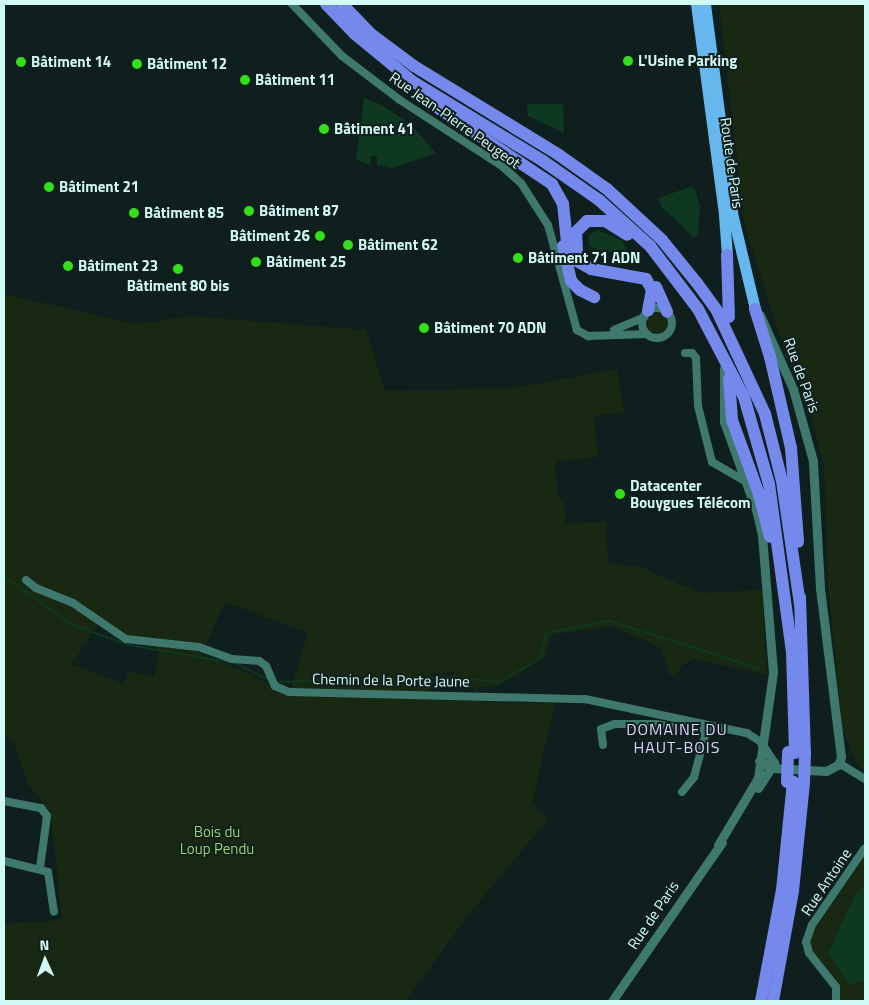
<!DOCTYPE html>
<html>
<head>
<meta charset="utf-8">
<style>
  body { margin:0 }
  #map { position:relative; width:869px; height:1005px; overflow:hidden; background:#0f1f1e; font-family:"Titillium Web",sans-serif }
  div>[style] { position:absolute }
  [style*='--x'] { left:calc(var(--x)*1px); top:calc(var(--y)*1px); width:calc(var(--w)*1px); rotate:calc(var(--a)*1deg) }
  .green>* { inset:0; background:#182813 }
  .round { border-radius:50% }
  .water>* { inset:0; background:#0e381f }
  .stream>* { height:2px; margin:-1px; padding:0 1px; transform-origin:1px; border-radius:1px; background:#0e381f }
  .minor>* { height:8px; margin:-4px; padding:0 4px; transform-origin:4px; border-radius:4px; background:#3f786d }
  .minor>.ring { margin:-4px; padding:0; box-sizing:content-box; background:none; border:8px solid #3f786d; border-radius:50% }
  .tertiary>* { height:9px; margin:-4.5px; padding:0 4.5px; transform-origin:4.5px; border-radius:4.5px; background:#3f786d }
  .primary>* { height:11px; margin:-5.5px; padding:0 5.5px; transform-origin:5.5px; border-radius:5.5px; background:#65b7ed }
  .trunk>* { height:12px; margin:-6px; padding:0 6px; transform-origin:6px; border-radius:6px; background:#7588ec }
  .trunk-bridge>* { height:12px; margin:-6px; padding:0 6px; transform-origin:6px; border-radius:6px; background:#7588ec }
  .dots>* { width:14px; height:14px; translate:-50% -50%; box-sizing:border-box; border:2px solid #0f1f1e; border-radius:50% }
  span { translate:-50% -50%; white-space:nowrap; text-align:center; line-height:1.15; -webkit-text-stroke:4px #0f1f1e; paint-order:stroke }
  .poi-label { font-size:15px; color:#d2faf5; font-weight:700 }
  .left { translate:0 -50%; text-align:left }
  .right { translate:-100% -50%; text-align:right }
  .street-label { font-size:15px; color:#d2faf5 }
  .park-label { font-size:15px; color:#9ad167 }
  .neighbourhood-label { font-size:16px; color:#d9d4fa; letter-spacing:1px }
  .frame { position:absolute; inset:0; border:5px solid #d2faf5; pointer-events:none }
  .north { position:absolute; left:20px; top:935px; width:50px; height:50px; -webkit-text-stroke:4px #0f1f1e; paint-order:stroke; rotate:358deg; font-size:14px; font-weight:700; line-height:20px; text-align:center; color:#d2faf5 }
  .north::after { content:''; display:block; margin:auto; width:18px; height:22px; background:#d2faf5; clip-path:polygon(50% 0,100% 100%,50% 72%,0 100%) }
</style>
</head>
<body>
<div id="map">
  <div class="green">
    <div style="clip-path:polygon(719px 4px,865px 4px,865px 774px,853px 756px,842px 727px,828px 586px,824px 466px,808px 402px,787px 358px,745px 227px)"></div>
    <div style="clip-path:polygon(evenodd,4px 294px,136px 324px,192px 316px,366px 330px,385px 391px,514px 388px,617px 369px,624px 412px,594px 416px,598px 457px,555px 462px,558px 498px,564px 499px,566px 524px,606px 522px,608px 563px,641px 567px,700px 593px,762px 590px,767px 675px,694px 659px,682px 665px,676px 676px,669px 674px,661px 648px,611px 626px,551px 635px,544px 658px,500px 685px,478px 688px,478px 702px,555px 703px,532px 803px,548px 820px,469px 914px,406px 1001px,4px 1001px,4px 924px,62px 920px,51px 814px,28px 784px,13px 741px,4px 733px,4px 294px,225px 602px,308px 633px,289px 694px,240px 669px,201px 655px,225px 602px,4px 294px,101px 620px,127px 635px,153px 640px,159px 653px,154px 677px,129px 671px,124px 684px,72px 664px,101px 620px,4px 294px,453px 671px,456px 686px,475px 687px,474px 694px,429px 694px,431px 675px,453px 671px)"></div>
    <div class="round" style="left:647px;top:313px;width:22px;height:22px"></div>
    <div style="clip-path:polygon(865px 855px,865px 883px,854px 897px,828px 953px,849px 985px,865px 980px,865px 1001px,839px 1001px,840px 989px,809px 948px,808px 939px)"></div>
  </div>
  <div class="water">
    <div style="clip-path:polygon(364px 98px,380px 104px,409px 123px,436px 153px,393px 168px,377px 165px,377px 157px,371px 156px,370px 166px,356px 159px)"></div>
    <div style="clip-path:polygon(527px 104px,563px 104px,564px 133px,528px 116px)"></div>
    <div style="clip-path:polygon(690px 187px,695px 190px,700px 207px,698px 234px,694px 238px,662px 207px,658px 198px)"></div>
    <div style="clip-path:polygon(597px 230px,621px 240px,627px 248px,625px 253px,600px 251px,589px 245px,588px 236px)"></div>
    <div style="clip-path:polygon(865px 883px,865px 980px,849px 985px,828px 953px,854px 897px)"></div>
  </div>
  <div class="stream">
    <div style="--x:4;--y:576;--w:82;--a:35.6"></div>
    <div style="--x:71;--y:624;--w:61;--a:20.2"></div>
    <div style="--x:128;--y:645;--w:101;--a:9.6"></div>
    <div style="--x:233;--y:662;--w:40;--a:26.6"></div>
    <div style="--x:276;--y:682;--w:175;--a:-1.6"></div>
    <div style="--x:451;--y:677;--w:48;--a:5.9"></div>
    <div style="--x:499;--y:682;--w:48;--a:-29.7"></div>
    <div style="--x:541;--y:658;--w:25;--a:-79"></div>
    <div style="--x:546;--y:633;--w:65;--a:-10.6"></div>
    <div style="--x:610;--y:621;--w:157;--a:17.7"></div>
  </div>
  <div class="minor">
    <div style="--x:292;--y:4;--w:72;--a:46.1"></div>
    <div style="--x:342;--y:56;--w:73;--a:37.2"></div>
    <div style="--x:400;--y:100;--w:123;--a:33"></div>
    <div style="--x:503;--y:167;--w:24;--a:42"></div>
    <div style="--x:521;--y:183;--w:50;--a:57.3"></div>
    <div style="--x:548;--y:225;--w:109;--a:74.6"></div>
    <div style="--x:577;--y:330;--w:13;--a:29"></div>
    <div style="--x:588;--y:336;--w:59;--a:-1.9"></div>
    <div class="ring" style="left:642px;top:308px;width:22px;height:22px"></div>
    <div style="--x:614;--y:330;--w:33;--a:-23"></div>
    <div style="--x:685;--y:353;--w:7;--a:0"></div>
    <div style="--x:692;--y:353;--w:6;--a:51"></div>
    <div style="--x:696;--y:358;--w:48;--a:87.6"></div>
    <div style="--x:698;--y:406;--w:58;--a:76"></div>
    <div style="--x:712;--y:462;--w:38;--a:30"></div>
    <div style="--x:26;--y:580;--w:13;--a:39"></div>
    <div style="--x:36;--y:588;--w:40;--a:22"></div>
    <div style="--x:73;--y:603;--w:64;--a:34.2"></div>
    <div style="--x:126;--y:639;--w:73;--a:6.3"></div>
    <div style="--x:199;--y:647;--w:35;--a:20"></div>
    <div style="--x:232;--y:659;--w:27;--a:4"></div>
    <div style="--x:259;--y:661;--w:9;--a:36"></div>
    <div style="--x:266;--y:666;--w:22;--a:66"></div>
    <div style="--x:275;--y:686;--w:15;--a:23"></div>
    <div style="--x:289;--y:692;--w:296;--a:1.4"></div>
    <div style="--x:585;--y:699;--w:166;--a:11.9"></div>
    <div style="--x:747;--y:733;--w:17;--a:33"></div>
    <div style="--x:603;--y:745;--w:16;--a:-97"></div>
    <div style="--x:601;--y:729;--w:15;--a:-20"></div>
    <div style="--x:615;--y:724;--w:40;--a:0"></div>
    <div style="--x:655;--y:724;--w:52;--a:8.9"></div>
    <div style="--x:839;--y:763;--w:31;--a:32"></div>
    <div style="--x:682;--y:792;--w:19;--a:-51"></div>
    <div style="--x:694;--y:777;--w:47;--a:-75.1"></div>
    <div style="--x:706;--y:732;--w:13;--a:-27"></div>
    <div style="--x:4;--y:801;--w:38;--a:11"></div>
    <div style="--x:41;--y:808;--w:10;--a:53"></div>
    <div style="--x:47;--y:816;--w:52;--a:97.7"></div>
    <div style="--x:4;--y:861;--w:45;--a:14"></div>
    <div style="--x:48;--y:872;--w:40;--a:81.5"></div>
    <div style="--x:836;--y:1001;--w:14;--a:-90"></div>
    <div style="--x:836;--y:987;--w:43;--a:-128.5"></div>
    <div style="--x:809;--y:953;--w:11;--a:-105"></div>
    <div style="--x:806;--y:942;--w:18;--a:-71"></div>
    <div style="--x:812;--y:925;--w:93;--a:-55.5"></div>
  </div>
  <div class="tertiary">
    <div style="--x:759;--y:761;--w:15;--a:28"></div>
    <div style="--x:772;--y:768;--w:54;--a:3.2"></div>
    <div style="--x:826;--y:771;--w:13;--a:-27"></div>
    <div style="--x:838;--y:765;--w:9;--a:-69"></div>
    <div style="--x:841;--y:757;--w:170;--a:-97.1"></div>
    <div style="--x:820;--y:588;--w:127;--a:-93.2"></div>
    <div style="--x:813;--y:461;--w:75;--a:-105.5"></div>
    <div style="--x:793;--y:389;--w:81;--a:-114"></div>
    <div style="--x:758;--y:788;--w:30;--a:-57"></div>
    <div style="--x:774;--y:763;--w:24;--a:-123"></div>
    <div style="--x:718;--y:845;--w:78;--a:-59.2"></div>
    <div style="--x:758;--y:778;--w:107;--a:-81.9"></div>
    <div style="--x:773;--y:672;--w:137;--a:-94.6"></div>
    <div style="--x:762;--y:535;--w:23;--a:-103"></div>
    <div style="--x:757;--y:513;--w:97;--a:-109.9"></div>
    <div style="--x:724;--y:422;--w:54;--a:-90"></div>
    <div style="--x:612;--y:1001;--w:193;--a:-55.3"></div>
  </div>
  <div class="primary">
    <div style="--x:696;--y:4;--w:213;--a:82.4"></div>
    <div style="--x:724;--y:215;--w:40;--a:85.7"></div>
    <div style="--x:705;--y:4;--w:211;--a:82.6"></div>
    <div style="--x:732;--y:213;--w:99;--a:76.5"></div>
  </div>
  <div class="trunk">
    <div style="--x:326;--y:4;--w:42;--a:46"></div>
    <div style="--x:355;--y:34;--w:74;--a:39.5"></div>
    <div style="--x:412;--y:81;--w:153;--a:31.4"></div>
    <div style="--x:543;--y:161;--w:68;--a:34.9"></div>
    <div style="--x:599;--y:200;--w:69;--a:42"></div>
    <div style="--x:650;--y:246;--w:79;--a:52.7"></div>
    <div style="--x:698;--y:309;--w:99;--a:62.4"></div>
    <div style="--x:744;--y:397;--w:91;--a:74"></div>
    <div style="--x:769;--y:484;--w:169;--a:82.2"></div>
    <div style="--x:792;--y:651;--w:102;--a:88.3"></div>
    <div style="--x:342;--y:4;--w:42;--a:46"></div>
    <div style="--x:371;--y:34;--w:54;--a:36.7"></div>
    <div style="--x:414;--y:66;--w:170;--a:31.5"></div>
    <div style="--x:559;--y:155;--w:59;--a:35.3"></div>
    <div style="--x:607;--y:189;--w:75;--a:42.8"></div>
    <div style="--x:662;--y:240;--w:55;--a:50.9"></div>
    <div style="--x:697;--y:283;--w:34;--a:54"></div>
    <div style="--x:717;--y:311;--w:114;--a:65"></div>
    <div style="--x:765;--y:414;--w:69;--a:75.8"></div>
    <div style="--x:782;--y:481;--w:125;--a:81.7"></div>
    <div style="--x:438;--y:108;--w:137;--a:33.7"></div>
    <div style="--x:552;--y:184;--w:23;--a:61"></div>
    <div style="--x:563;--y:204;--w:39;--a:84"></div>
    <div style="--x:567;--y:243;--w:19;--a:65"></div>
    <div style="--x:575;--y:260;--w:18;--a:29"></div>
    <div style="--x:591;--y:269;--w:56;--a:10.3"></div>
    <div style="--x:646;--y:279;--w:13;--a:61"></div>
    <div style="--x:652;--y:290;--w:21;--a:101"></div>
    <div style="--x:563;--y:246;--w:36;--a:77"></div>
    <div style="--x:571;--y:281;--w:13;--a:45"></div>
    <div style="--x:580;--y:290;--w:16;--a:27"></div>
    <div style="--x:577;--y:250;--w:18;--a:-93"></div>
    <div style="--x:576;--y:232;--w:16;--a:-45"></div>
    <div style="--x:587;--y:221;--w:18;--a:0"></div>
    <div style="--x:605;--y:221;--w:26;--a:32"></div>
    <div style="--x:727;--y:255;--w:62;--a:88.2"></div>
    <div style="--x:656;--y:287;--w:27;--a:66"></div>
    <div style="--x:755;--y:309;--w:50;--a:72.6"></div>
    <div style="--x:770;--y:357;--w:93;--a:77"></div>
    <div style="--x:791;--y:448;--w:94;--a:85.7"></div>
    <div style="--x:729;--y:379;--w:41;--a:85.8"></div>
    <div style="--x:732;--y:420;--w:79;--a:70"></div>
    <div style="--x:759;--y:494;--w:44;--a:75.7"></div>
    <div style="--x:800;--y:597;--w:156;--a:88.2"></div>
    <div style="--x:761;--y:1001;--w:113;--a:-79.3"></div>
    <div style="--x:782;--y:890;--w:109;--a:-84.2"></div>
    <div style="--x:773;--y:1001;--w:112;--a:-79.7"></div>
    <div style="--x:793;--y:891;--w:110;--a:-84.2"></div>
  </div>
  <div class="trunk-bridge">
    <div style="--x:787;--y:782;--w:30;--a:-88"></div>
    <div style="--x:804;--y:782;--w:29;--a:-88"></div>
  </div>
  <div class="dots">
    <div style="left:628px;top:61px;background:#33de1a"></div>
    <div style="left:21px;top:62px;background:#33de1a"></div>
    <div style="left:137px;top:64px;background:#33de1a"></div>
    <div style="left:245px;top:80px;background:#33de1a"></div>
    <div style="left:324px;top:129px;background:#33de1a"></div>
    <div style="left:49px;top:187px;background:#33de1a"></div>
    <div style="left:249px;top:211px;background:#33de1a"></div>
    <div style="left:134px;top:213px;background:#33de1a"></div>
    <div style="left:320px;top:236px;background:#33de1a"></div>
    <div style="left:348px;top:245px;background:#33de1a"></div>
    <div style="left:518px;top:258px;background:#33de1a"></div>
    <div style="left:256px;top:262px;background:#33de1a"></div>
    <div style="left:68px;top:266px;background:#33de1a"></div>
    <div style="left:178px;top:269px;background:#33de1a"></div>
    <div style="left:424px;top:328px;background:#33de1a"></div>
    <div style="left:620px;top:494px;background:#33de1a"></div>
  </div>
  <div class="poi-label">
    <span class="left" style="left:638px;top:61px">L'Usine Parking</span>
    <span class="left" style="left:31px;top:62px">Bâtiment 14</span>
    <span class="left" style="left:147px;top:64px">Bâtiment 12</span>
    <span class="left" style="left:255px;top:80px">Bâtiment 11</span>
    <span class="left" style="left:334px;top:129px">Bâtiment 41</span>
    <span class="left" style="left:59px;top:187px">Bâtiment 21</span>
    <span class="left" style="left:259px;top:211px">Bâtiment 87</span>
    <span class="left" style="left:144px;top:213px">Bâtiment 85</span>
    <span class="right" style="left:310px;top:236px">Bâtiment 26</span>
    <span class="left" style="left:358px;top:245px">Bâtiment 62</span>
    <span class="left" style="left:528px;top:258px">Bâtiment 71 ADN</span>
    <span class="left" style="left:266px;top:262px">Bâtiment 25</span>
    <span class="left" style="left:78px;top:266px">Bâtiment 23</span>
    <span style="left:178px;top:286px">Bâtiment 80 bis</span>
    <span class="left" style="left:434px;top:328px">Bâtiment 70 ADN</span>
    <span class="left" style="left:630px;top:494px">Datacenter<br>Bouygues Télécom</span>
  </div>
  <div class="street-label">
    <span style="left:455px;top:120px;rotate:35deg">Rue Jean-Pierre Peugeot</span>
    <span style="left:732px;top:163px;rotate:82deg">Route de Paris</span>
    <span style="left:802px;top:375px;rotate:70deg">Rue de Paris</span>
    <span style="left:391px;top:680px;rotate:1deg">Chemin de la Porte Jaune</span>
    <span style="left:826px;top:882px;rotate:-56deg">Rue Antoine</span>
    <span style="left:653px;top:915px;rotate:-56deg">Rue de Paris</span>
  </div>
  <div class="park-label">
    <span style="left:217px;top:840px">Bois du<br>Loup Pendu</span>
  </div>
  <div class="neighbourhood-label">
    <span style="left:677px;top:738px">DOMAINE DU<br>HAUT-BOIS</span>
  </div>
  <div class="frame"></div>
  <div class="north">N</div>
</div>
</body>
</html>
